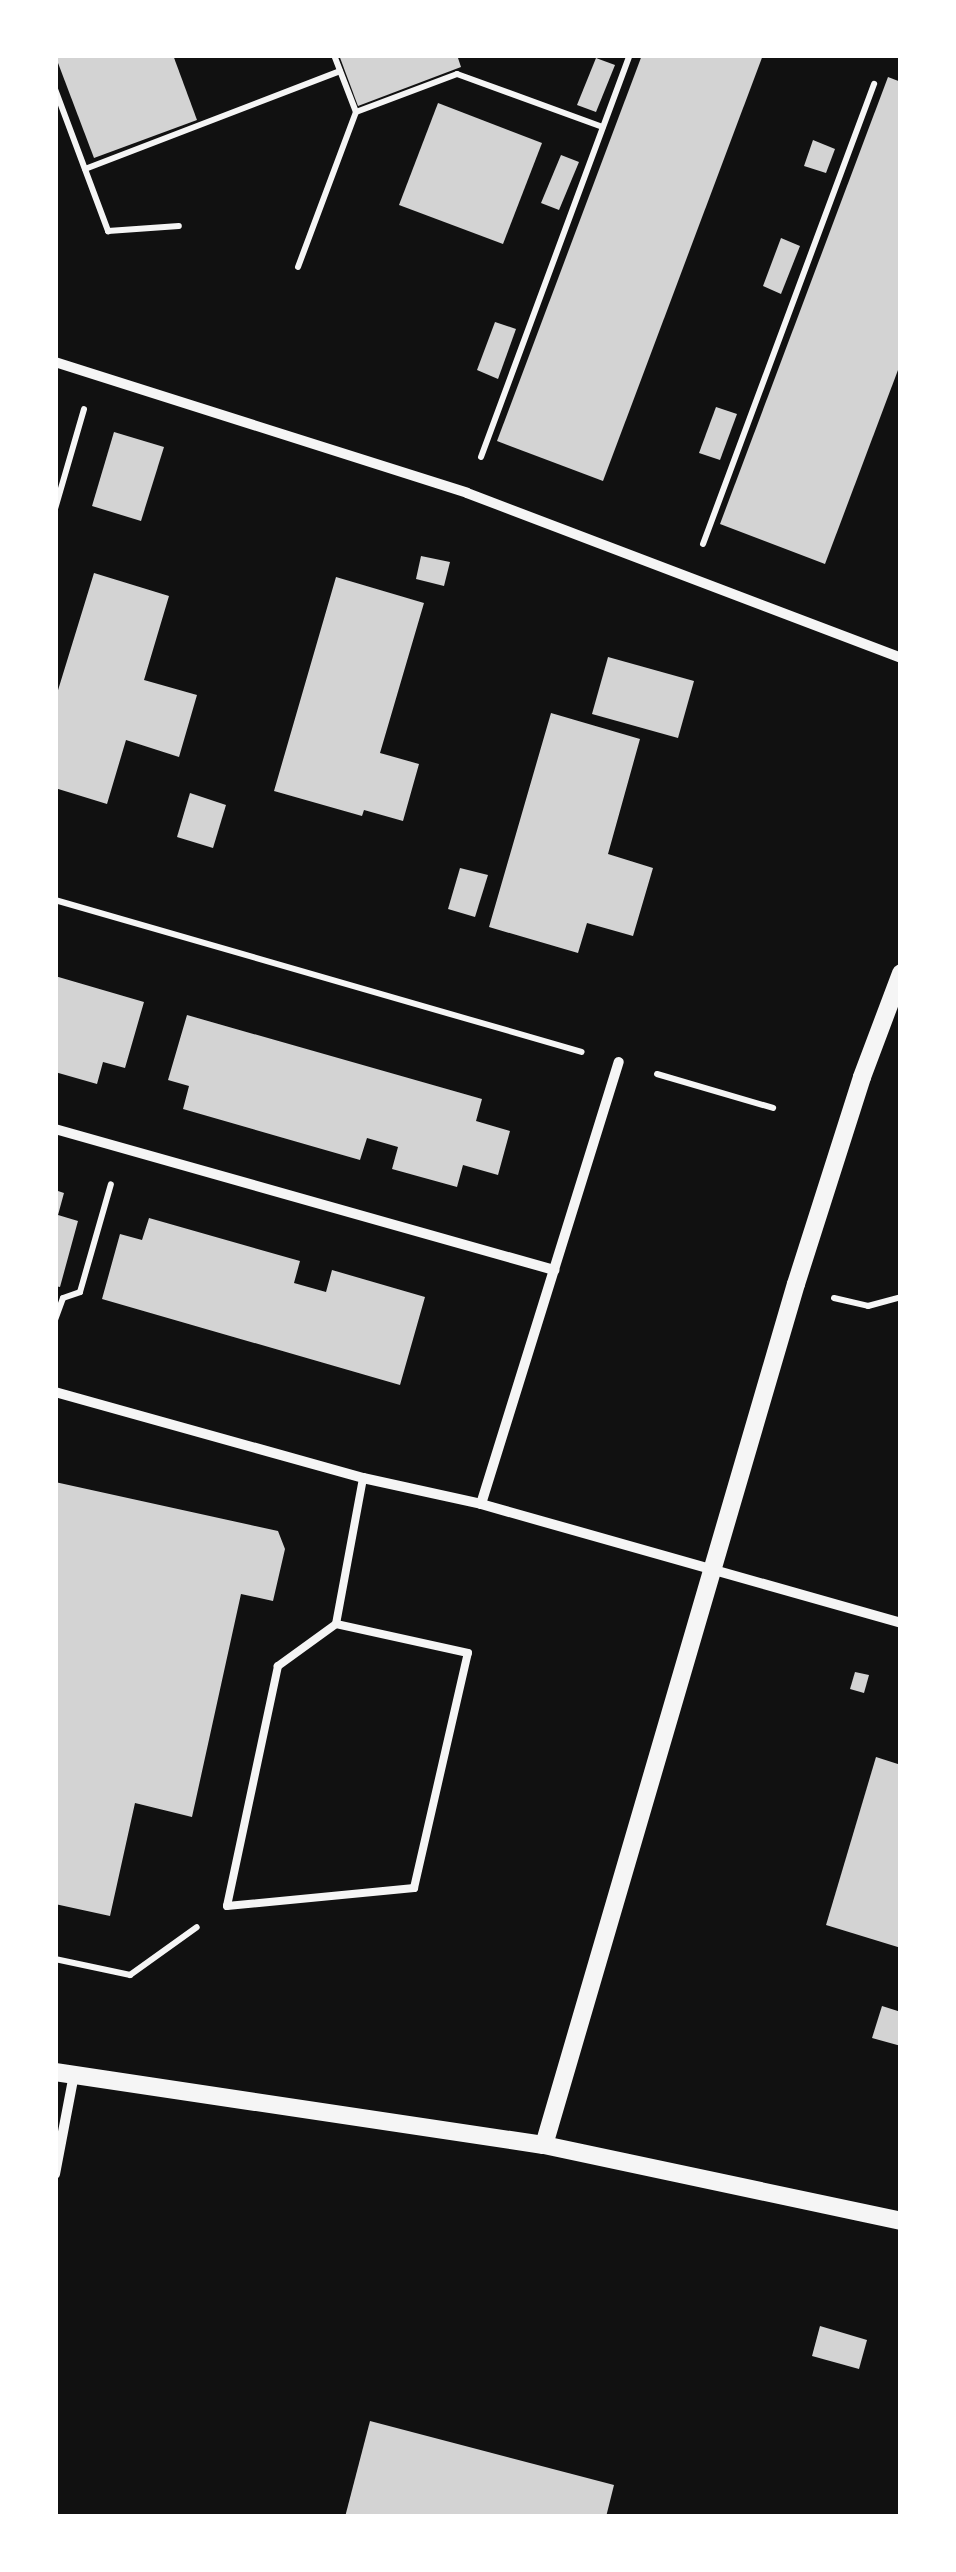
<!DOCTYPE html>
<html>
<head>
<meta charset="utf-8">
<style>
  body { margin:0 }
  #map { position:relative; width:956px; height:2572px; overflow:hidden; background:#111; font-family:Mulish,sans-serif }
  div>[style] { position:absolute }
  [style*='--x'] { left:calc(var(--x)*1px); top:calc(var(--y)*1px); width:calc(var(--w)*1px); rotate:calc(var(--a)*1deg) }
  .building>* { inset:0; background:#d3d3d3 }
  .path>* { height:6px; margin:-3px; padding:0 3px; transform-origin:3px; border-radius:3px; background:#f5f5f5 }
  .service>* { height:8px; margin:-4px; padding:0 4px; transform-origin:4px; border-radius:4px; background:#f5f5f5 }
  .minor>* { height:10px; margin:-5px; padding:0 5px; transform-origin:5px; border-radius:5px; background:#f5f5f5 }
  .tertiary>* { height:18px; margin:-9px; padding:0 9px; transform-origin:9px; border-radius:9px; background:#f5f5f5 }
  span { translate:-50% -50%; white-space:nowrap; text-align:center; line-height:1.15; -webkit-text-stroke:10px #fff; paint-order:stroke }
  .frame { position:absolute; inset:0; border:58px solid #fff; pointer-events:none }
</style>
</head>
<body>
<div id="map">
  <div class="building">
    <div style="clip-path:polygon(55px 55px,173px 55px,197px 120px,94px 158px)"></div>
    <div style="clip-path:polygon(339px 55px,457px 55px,461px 67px,358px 106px)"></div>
    <div style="clip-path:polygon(642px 55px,763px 55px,603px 481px,497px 441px)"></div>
    <div style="clip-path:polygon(596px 58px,615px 65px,596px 112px,577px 105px)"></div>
    <div style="clip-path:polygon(888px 77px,901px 82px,901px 362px,825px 564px,720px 524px)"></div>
    <div style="clip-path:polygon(438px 103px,542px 143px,503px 244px,399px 205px)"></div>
    <div style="clip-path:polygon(813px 140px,835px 149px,826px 173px,804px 166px)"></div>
    <div style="clip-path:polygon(561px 155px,579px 162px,559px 210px,541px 203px)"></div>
    <div style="clip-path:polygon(781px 238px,800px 246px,781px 294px,763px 286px)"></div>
    <div style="clip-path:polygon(495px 322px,516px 329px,498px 379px,477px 370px)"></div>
    <div style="clip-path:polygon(716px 407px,737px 414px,720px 460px,699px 453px)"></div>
    <div style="clip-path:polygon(114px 432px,164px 447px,141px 521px,92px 506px)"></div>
    <div style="clip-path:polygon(421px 556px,450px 562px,444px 586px,416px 579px)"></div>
    <div style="clip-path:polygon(94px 573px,169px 596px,144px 680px,197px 695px,179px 757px,126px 740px,107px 804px,55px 788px,55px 700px)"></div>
    <div style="clip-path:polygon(336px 577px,424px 603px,380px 753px,419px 764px,403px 821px,364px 810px,362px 816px,274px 791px)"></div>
    <div style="clip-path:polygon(608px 657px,694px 681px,678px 738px,592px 714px)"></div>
    <div style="clip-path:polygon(551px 713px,640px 739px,608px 854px,653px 868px,633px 936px,587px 923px,578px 953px,489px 927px)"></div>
    <div style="clip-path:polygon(190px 793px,226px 805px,213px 848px,177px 837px)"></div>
    <div style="clip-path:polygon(460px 868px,488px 875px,475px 917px,448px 909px)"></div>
    <div style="clip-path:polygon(55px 976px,144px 1002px,125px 1068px,103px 1062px,97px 1084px,55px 1072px)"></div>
    <div style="clip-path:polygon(187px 1015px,482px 1099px,476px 1121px,510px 1131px,498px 1175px,463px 1165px,457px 1187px,392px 1169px,398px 1147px,367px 1138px,360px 1160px,183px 1109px,189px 1086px,168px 1080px)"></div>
    <div style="clip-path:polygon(55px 1190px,64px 1193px,58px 1215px,78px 1221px,60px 1287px,55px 1286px)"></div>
    <div style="clip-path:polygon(149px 1218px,300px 1261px,294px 1283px,326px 1292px,332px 1270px,425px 1297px,400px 1385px,102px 1299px,120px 1234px,142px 1240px)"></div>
    <div style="clip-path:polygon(55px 1482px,278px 1531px,285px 1549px,273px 1601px,241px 1594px,192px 1817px,135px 1803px,110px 1916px,55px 1904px)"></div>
    <div style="clip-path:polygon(855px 1672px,869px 1675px,864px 1693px,850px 1689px)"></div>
    <div style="clip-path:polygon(876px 1757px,901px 1765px,901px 1948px,826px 1925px)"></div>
    <div style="clip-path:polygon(882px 2006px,901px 2012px,901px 2046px,872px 2038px)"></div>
    <div style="clip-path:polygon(820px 2326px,867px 2340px,859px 2369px,812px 2356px)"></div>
    <div style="clip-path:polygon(370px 2421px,614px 2485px,606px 2517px,345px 2517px)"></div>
  </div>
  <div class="path">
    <div style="--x:334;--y:55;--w:61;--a:68.9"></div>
    <div style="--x:55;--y:89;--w:152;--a:69.5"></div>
    <div style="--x:108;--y:231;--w:71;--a:-4"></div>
    <div style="--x:85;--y:169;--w:273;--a:-21"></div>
    <div style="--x:298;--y:267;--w:165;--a:-69.5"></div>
    <div style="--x:356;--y:112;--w:108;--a:-20.6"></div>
    <div style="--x:457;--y:74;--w:155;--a:20"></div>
    <div style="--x:481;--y:457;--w:429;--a:-69.7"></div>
    <div style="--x:55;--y:509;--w:104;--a:-73.8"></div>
    <div style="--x:703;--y:544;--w:491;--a:-69.6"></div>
    <div style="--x:55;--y:900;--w:548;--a:16.09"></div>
    <div style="--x:657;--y:1074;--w:121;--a:16.3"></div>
    <div style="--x:834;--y:1298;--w:35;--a:13"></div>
    <div style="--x:868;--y:1306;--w:34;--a:-15"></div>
    <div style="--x:55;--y:1320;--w:23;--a:-70"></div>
    <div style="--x:63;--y:1298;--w:18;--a:-19"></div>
    <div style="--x:80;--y:1292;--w:112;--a:-74"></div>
    <div style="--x:55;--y:1959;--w:77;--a:12"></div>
    <div style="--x:130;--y:1975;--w:82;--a:-35.6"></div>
  </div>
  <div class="service">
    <div style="--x:336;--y:1624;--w:72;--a:144.1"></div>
    <div style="--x:278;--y:1666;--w:245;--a:102"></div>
    <div style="--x:227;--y:1906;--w:188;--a:-5.5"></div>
    <div style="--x:414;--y:1888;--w:241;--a:-77.1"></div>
    <div style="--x:468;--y:1653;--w:135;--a:-167.6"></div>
    <div style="--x:336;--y:1624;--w:148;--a:-79.5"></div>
  </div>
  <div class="minor">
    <div style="--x:55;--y:362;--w:432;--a:17.6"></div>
    <div style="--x:467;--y:493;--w:464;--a:20.8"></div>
    <div style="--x:55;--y:1129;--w:519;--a:15.78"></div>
    <div style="--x:55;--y:1392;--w:320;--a:15.6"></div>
    <div style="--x:363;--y:1478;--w:121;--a:12.4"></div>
    <div style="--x:481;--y:1504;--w:437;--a:15.8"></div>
    <div style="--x:481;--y:1504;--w:463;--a:-72.7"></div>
    <div style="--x:55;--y:2174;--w:102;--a:-79.2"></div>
  </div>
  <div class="tertiary">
    <div style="--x:55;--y:2072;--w:494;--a:8.5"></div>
    <div style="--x:544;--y:2145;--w:365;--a:12"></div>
    <div style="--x:544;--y:2145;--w:897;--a:-73.69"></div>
    <div style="--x:796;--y:1284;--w:217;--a:-72.3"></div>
    <div style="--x:862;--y:1077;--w:111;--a:-69.4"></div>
  </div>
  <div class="frame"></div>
</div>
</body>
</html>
